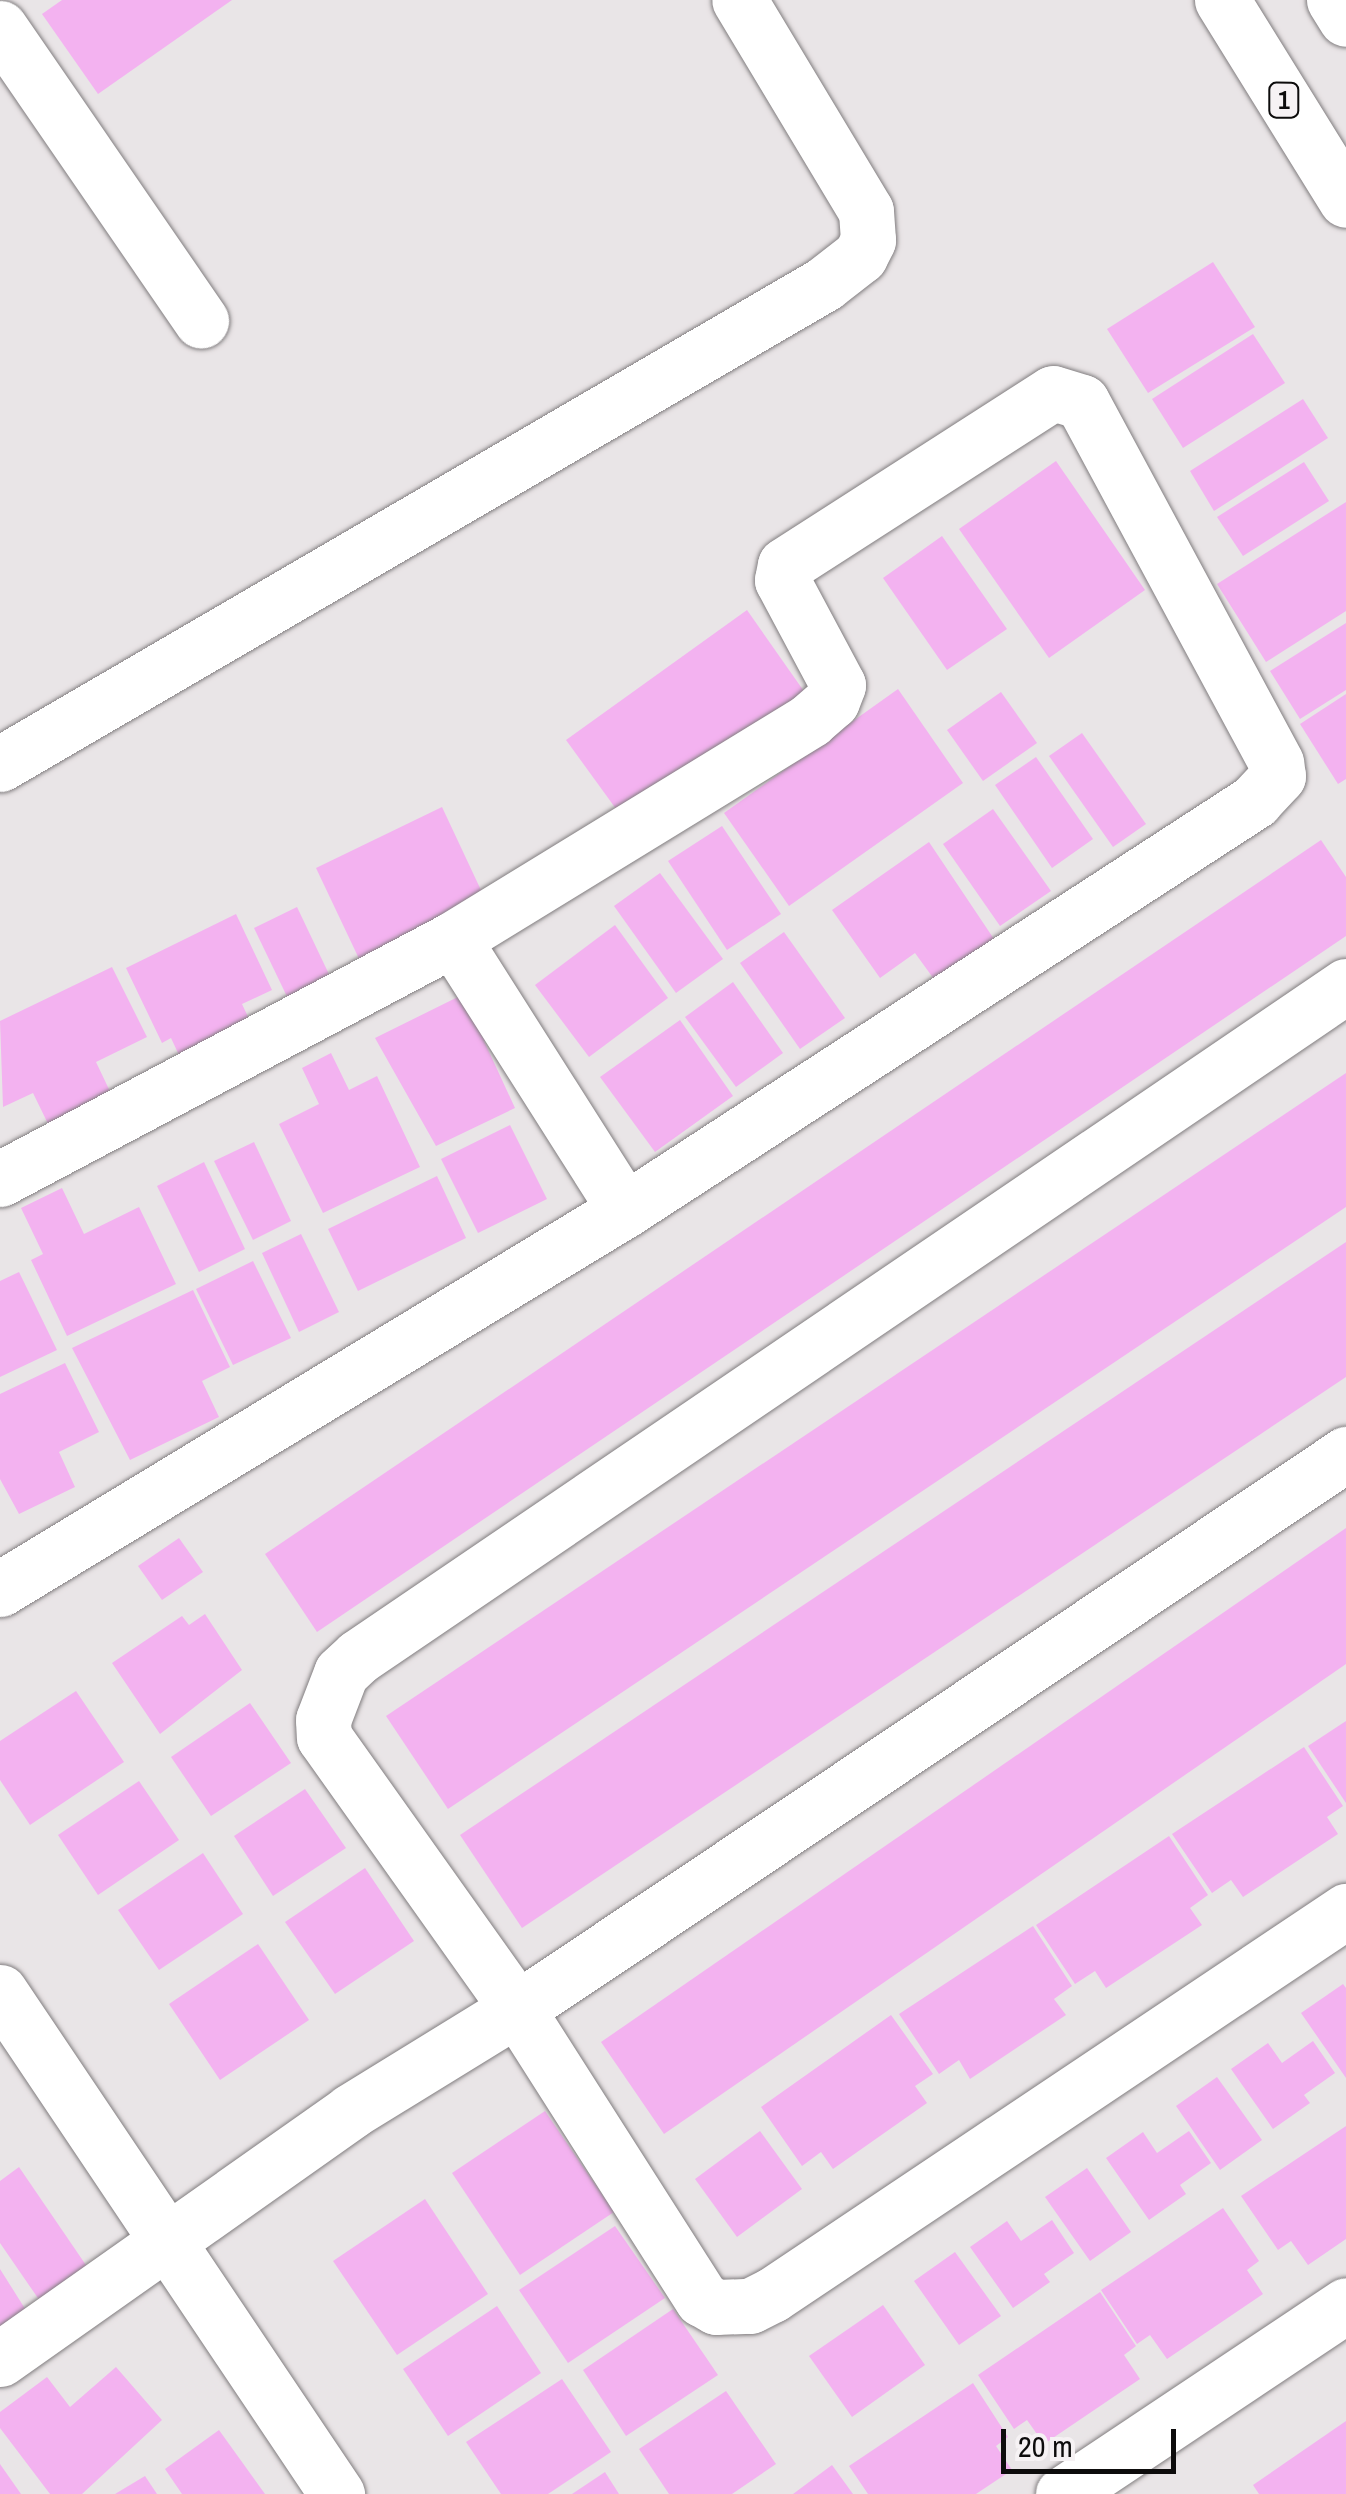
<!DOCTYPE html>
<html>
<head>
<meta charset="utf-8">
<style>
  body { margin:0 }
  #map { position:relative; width:1346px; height:2494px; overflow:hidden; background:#e9e5e7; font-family:"Archivo Narrow",sans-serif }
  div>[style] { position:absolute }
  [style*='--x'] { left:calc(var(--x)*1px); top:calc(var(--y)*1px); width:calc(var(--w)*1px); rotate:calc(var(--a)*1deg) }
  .building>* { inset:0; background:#f3b2f0 }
  .roads { filter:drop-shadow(0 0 2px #817d7f) drop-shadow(0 0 2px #817d7f) }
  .minor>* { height:55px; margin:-27.5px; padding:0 27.5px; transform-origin:27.5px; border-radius:27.5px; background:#fff }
  .highway>* { height:55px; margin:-27.5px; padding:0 27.5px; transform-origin:27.5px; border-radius:27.5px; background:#fff }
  span { translate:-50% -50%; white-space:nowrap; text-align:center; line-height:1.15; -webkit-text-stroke:8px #f6f2f4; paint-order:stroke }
  .shield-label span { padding:2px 8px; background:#f6f2f4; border:2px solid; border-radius:8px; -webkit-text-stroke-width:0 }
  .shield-label { font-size:25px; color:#0d0c0c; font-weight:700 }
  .scale { position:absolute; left:1001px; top:2429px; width:175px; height:45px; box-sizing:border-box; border:5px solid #0d0c0c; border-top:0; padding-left:12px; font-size:30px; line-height:35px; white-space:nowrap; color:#0d0c0c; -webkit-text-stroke:8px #f6f2f4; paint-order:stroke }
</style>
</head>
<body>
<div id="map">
  <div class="building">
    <div style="clip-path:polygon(62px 0,232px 0,98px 94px,42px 14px)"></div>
    <div style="clip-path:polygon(1213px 262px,1255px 327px,1148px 393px,1107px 329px)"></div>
    <div style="clip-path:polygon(1253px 334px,1285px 383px,1183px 448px,1152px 399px)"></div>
    <div style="clip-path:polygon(1303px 399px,1328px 438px,1214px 511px,1190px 471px)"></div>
    <div style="clip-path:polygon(1056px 461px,1145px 590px,1049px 658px,959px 529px)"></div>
    <div style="clip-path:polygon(1304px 462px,1329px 501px,1243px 556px,1217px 517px)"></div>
    <div style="clip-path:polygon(1346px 502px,1346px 611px,1266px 662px,1217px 584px)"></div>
    <div style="clip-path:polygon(942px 536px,1007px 629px,947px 670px,883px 578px)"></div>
    <div style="clip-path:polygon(747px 610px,815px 707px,627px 824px,566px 740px)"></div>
    <div style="clip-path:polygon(1346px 623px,1346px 690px,1300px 719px,1270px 671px)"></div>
    <div style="clip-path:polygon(898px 689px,963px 783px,789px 906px,724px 813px)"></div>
    <div style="clip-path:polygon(1001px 692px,1037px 743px,983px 781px,947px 730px)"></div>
    <div style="clip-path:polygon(1346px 694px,1346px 779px,1338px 784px,1300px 724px)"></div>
    <div style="clip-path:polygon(1082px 733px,1146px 824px,1113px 847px,1049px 756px)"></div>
    <div style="clip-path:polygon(1036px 757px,1093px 839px,1052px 868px,995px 785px)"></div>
    <div style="clip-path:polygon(442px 807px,487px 903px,362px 965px,316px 868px)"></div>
    <div style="clip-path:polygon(993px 809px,1051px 891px,1000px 926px,943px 844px)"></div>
    <div style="clip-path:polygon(722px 826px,781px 914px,727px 950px,668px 861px)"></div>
    <div style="clip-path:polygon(1321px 840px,1346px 877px,1346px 936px,317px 1632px,265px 1554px)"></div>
    <div style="clip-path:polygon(929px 842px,998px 945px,939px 986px,915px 953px,880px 978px,832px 910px)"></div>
    <div style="clip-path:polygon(660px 873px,723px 959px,676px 993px,614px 906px)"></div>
    <div style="clip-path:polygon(297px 907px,336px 989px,293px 1009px,254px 928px)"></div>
    <div style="clip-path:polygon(236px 914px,272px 990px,242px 1004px,257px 1036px,186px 1070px,171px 1038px,162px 1043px,126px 968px)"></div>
    <div style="clip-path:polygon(615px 925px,668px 998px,589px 1057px,535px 985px)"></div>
    <div style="clip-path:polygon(784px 932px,845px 1018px,800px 1049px,740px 963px)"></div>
    <div style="clip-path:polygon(112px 967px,147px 1037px,96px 1062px,116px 1104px,53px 1134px,33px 1093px,3px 1107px,0 1021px)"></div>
    <div style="clip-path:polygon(733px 982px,783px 1053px,736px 1087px,685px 1017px)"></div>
    <div style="clip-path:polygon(472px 990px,495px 1036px,484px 1041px,515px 1108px,436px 1146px,375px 1038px)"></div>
    <div style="clip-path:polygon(680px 1020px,733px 1096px,655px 1152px,600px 1077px)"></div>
    <div style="clip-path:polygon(331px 1053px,349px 1090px,377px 1076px,420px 1167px,323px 1213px,279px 1124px,319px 1104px,302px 1068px)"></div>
    <div style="clip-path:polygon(1346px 1073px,1346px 1207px,448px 1809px,386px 1716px)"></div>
    <div style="clip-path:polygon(510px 1125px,547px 1199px,478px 1233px,441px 1159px)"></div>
    <div style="clip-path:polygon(254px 1142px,291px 1221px,253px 1240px,214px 1161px)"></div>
    <div style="clip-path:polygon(204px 1162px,245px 1249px,199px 1272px,157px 1186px)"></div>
    <div style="clip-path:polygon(437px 1176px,466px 1238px,358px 1291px,328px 1229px)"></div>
    <div style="clip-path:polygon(62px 1188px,84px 1234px,139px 1207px,176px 1284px,67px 1336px,31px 1260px,43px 1254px,21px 1208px)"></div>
    <div style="clip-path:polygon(301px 1234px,339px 1312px,299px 1332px,262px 1253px)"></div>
    <div style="clip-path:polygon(1346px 1242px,1346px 1377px,522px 1928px,460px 1835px)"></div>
    <div style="clip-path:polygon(253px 1261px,291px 1338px,233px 1365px,196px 1289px)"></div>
    <div style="clip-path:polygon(19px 1272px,57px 1350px,0 1377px,0 1281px)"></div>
    <div style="clip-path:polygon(193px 1290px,230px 1367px,202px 1381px,219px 1417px,130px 1460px,72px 1348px)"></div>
    <div style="clip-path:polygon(65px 1363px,99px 1432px,59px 1452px,75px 1487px,19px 1514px,0 1479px,0 1394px)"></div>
    <div style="clip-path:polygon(1346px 1528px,1346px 1664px,664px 2134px,601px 2042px)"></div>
    <div style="clip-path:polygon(179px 1538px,203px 1572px,162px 1600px,138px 1566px)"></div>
    <div style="clip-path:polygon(205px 1614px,242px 1670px,160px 1734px,112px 1663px,182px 1616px,189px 1625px)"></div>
    <div style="clip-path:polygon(76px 1691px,124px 1762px,30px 1825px,0 1780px,0 1741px)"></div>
    <div style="clip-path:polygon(250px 1703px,291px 1763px,211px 1816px,171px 1757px)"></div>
    <div style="clip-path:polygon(1346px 1721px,1346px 1803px,1308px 1746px)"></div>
    <div style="clip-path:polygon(1304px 1747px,1343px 1806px,1327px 1817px,1338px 1834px,1243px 1897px,1231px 1880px,1212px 1893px,1172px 1834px)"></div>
    <div style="clip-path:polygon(139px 1781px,179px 1840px,98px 1895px,58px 1835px)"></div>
    <div style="clip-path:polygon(305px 1789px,346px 1848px,273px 1896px,234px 1836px)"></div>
    <div style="clip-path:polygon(1169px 1836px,1208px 1895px,1190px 1908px,1202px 1925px,1106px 1988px,1095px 1971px,1075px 1984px,1036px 1925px)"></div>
    <div style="clip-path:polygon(203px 1853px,243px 1914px,159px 1970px,118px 1910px)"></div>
    <div style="clip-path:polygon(365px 1868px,414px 1941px,335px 1994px,285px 1922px)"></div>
    <div style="clip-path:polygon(1033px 1926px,1072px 1986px,1054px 1999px,1066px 2015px,970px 2079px,959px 2060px,939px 2074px,899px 2014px)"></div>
    <div style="clip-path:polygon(258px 1944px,309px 2020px,220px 2080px,169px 2004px)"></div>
    <div style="clip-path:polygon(1343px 1984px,1346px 1988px,1346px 2078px,1301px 2013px)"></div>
    <div style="clip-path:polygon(891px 2015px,933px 2074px,915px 2086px,927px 2103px,833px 2169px,821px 2152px,802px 2166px,761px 2107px)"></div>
    <div style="clip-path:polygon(1313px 2041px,1335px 2073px,1304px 2095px,1310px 2103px,1273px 2129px,1231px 2069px,1268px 2043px,1282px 2063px)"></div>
    <div style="clip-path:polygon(1217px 2077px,1262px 2140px,1220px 2170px,1176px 2106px)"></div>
    <div style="clip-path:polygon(545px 2111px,614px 2212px,520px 2275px,452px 2173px)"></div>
    <div style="clip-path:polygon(1346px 2126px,1346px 2239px,1308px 2265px,1291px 2241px,1278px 2250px,1241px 2196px)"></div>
    <div style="clip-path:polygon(760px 2131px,802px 2189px,737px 2237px,695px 2179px)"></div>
    <div style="clip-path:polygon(1189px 2131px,1211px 2163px,1180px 2185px,1186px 2194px,1149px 2220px,1106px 2158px,1143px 2132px,1157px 2153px)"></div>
    <div style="clip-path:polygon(19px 2167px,90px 2271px,42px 2304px,0 2243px,0 2181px)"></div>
    <div style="clip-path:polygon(1087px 2168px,1131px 2232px,1090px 2261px,1045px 2197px)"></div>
    <div style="clip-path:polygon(425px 2199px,488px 2294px,397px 2355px,333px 2261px)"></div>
    <div style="clip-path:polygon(1223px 2208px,1259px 2261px,1247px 2270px,1263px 2294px,1167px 2359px,1150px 2335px,1137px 2344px,1101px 2290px)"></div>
    <div style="clip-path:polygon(1052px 2220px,1074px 2253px,1044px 2274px,1050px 2282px,1013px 2308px,970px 2247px,1007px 2221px,1021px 2241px)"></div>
    <div style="clip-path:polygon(615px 2226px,665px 2298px,568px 2363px,519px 2290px)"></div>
    <div style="clip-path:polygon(955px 2252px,1001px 2316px,959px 2345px,914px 2281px)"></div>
    <div style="clip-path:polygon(0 2269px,29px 2315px,0 2333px)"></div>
    <div style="clip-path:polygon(1100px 2292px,1136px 2346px,1124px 2355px,1140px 2379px,1044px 2444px,1027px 2420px,1014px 2429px,978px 2375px)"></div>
    <div style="clip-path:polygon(883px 2305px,925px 2365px,852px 2417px,809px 2356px)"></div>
    <div style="clip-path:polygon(497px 2306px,541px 2373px,448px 2436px,403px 2369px)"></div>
    <div style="clip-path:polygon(673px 2309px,718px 2375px,626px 2436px,583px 2370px)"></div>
    <div style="clip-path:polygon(116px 2367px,162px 2420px,82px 2494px,50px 2494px,0 2428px,0 2412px,47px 2377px,70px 2407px)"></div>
    <div style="clip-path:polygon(562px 2379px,611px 2452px,548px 2494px,501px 2494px,466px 2442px)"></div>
    <div style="clip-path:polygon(973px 2383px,1008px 2437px,996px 2446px,1012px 2470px,976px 2494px,868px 2494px,849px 2466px)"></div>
    <div style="clip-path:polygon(726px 2391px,776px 2464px,732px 2494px,669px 2494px,639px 2449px)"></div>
    <div style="clip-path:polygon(1346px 2421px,1346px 2494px,1259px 2494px,1253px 2485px)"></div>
    <div style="clip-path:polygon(219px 2430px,265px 2494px,182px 2494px,165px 2469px)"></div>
    <div style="clip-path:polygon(0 2464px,21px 2494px,0 2494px)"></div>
    <div style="clip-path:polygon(832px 2465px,853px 2494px,793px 2494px)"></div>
    <div style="clip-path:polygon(605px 2472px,619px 2494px,572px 2494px)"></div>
    <div style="clip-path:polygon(145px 2476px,157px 2494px,115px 2494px)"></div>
  </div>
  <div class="roads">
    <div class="minor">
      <div style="--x:0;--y:28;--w:355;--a:55.5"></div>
      <div style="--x:0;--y:764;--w:954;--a:-30.22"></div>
      <div style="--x:824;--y:284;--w:46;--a:-37.9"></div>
      <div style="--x:860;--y:256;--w:18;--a:-63"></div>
      <div style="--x:868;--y:240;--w:29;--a:-94"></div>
      <div style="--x:866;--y:211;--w:246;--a:-121"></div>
      <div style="--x:453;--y:939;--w:321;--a:57.6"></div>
      <div style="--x:1346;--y:986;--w:1194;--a:145.82"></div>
      <div style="--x:358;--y:1657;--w:23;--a:137"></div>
      <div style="--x:341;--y:1673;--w:50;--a:111"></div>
      <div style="--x:323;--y:1720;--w:17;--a:87"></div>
      <div style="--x:324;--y:1737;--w:334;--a:54.6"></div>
      <div style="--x:517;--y:2009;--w:344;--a:57.5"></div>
      <div style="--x:702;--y:2299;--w:16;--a:30"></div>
      <div style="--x:716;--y:2307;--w:34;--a:-2"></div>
      <div style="--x:750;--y:2306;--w:25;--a:-27"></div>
      <div style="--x:772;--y:2295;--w:691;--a:-33.78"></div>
      <div style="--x:0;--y:1179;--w:513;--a:-27.91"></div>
      <div style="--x:453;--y:939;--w:419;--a:-31.5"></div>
      <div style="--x:810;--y:720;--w:29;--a:-41"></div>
      <div style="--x:832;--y:701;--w:17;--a:-69"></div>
      <div style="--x:838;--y:685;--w:119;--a:-118.1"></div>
      <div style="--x:782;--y:580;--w:15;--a:-79"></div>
      <div style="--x:785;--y:565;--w:318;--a:-32.7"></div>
      <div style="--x:1053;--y:393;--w:30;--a:17"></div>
      <div style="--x:1082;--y:402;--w:410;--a:61.7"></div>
      <div style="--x:1276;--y:763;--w:13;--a:81"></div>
      <div style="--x:1278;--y:776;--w:34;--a:133"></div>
      <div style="--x:1255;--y:801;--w:751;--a:147.01"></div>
      <div style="--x:625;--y:1210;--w:731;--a:148.77"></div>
      <div style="--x:0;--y:1992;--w:605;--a:56.13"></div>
      <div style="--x:0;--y:2359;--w:430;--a:-35.2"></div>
      <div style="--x:351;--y:2111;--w:195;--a:-31.6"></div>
      <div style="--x:517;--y:2009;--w:998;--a:-33.8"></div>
      <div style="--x:1063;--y:2494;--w:340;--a:-33.7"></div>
    </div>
    <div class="highway">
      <div style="--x:1222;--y:0;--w:235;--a:58.2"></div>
      <div style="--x:1334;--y:0;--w:22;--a:58"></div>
    </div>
  </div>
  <div class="shield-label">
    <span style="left:1284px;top:100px">1</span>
  </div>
  <div class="scale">20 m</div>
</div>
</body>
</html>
